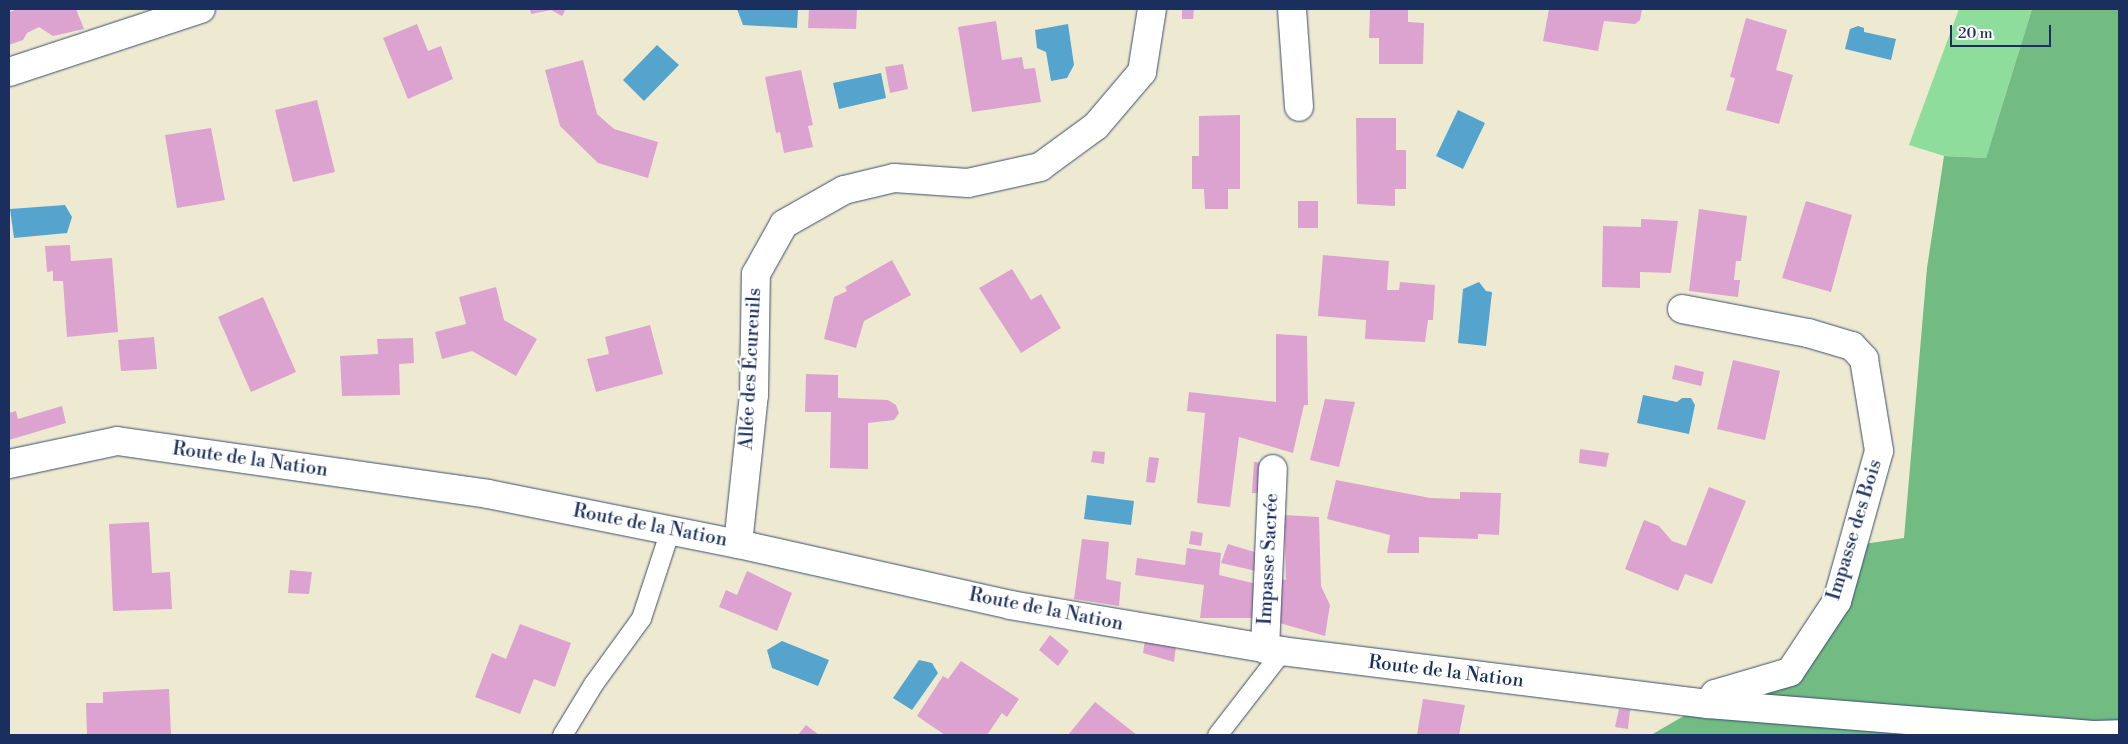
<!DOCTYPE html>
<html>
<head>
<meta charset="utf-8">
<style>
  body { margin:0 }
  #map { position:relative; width:2128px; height:744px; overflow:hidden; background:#eeead1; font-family:"Libre Bodoni",serif }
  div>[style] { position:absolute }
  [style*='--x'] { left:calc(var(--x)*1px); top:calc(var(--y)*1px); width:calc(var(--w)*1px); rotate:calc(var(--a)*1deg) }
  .green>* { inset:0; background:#8edd9c }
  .forest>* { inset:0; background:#72bc84 }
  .water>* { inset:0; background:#54a4ce }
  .building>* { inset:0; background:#dca3d0 }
  .roads { filter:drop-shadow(0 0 1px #3b4b6f) drop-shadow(0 0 1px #3b4b6f) }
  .lane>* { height:19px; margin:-9.5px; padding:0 9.5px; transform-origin:9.5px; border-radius:9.5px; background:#fff }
  .street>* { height:28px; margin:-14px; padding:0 14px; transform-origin:14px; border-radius:14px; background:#fff }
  span { translate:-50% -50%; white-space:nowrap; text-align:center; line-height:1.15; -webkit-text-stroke:4px #fff; paint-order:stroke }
  .street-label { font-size:19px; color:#1b2f5e }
  .frame { position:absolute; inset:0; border:10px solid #1b2f5e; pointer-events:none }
  .scale { position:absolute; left:1950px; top:25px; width:101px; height:22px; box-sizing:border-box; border:2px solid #1b2f5e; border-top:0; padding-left:6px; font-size:15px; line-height:18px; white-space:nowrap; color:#1b2f5e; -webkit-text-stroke:4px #fff; paint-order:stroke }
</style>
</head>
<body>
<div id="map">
  <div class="green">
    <div style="clip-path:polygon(1959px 9px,2032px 9px,1986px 158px,1944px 156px,1909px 145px)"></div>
  </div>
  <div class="forest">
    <div style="clip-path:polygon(2032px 9px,2119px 9px,2119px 735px,1651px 735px,1810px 643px,1844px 547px,1904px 538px,1927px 268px,1944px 156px,1986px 158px)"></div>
  </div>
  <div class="water">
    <div style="clip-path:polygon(737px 9px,798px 9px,797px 28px,743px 25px)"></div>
    <div style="clip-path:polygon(1068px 24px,1074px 65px,1067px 78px,1051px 81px,1046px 52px,1037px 48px,1035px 30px)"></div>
    <div style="clip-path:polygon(1858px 26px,1864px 28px,1864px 32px,1896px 39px,1891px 60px,1845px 49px,1850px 29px)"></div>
    <div style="clip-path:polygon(657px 45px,679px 65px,644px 101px,623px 80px)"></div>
    <div style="clip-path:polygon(881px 73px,886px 98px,839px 109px,833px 83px)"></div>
    <div style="clip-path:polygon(1458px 110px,1485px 123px,1463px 169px,1436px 156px)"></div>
    <div style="clip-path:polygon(65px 205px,72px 217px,67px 233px,14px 238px,10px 209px)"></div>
    <div style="clip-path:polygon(1479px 282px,1486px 291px,1492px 292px,1486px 346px,1458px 343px,1463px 289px)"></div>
    <div style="clip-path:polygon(1643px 395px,1677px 402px,1682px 398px,1691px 398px,1695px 405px,1689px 434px,1637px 423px)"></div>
    <div style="clip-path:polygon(1087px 495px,1134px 501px,1131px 525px,1084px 519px)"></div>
    <div style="clip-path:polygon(782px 641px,829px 660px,818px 686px,772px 668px,767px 650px)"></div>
    <div style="clip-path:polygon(919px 660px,932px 663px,938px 673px,912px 710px,893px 698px)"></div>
  </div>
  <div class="building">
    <div style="clip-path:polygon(18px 9px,76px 9px,84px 29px,53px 36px,39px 27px,27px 33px,23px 40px,9px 45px,9px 12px)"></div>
    <div style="clip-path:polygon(530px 9px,566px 9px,562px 16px,551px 10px,531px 14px)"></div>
    <div style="clip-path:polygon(809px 9px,857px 9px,856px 29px,808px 28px)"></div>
    <div style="clip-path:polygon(1182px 9px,1194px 9px,1193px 19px,1182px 19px)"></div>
    <div style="clip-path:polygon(1370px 9px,1408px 9px,1408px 22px,1424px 23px,1423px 64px,1379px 64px,1379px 38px,1369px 38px)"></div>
    <div style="clip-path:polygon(1549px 9px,1642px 9px,1640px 20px,1635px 24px,1604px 21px,1598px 51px,1543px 41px)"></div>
    <div style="clip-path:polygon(1746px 18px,1787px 30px,1776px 70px,1793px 75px,1779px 124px,1726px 110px,1735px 78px,1730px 77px)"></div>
    <div style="clip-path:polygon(996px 21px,1002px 60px,1022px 57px,1024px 69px,1035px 68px,1041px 102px,972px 112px,958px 27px)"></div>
    <div style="clip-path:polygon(417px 24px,428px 51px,441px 46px,453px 79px,408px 99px,383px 38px)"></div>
    <div style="clip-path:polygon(583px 60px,597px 114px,614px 129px,658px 142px,648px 178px,598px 163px,560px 126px,545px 70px)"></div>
    <div style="clip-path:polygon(903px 64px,908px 89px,890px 93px,885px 67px)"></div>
    <div style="clip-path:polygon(801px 70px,813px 125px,808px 126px,813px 147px,784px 153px,780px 132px,776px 133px,765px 77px)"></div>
    <div style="clip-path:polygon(317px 100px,335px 172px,293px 182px,275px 110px)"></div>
    <div style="clip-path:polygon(1240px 115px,1240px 189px,1228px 189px,1228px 209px,1205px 209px,1204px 189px,1192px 189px,1192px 156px,1199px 156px,1199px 116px)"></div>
    <div style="clip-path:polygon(1356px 118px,1396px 118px,1396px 150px,1406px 150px,1406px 189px,1395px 189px,1395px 206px,1357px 204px)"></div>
    <div style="clip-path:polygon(211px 128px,225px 200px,177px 208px,165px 135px)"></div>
    <div style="clip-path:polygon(1298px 201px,1318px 201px,1318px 228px,1298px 228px)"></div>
    <div style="clip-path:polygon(1806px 201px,1852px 215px,1831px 292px,1782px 278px)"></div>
    <div style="clip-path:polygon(1699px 209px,1747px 216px,1741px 261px,1736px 261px,1734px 280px,1740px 280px,1738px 297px,1689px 291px)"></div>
    <div style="clip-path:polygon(1641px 219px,1678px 221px,1671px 273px,1640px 272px,1640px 288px,1602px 287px,1603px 226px,1641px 227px)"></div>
    <div style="clip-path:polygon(70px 245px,71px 261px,112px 258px,118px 332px,67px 337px,63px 281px,53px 281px,53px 271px,47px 272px,45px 246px)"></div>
    <div style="clip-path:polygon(1323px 255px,1389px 261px,1387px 290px,1399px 290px,1400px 282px,1435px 285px,1433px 320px,1428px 320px,1425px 342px,1365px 339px,1366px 320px,1318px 316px)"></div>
    <div style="clip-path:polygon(892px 260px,911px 295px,864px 321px,856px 348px,824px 339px,834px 297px,847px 291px,845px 287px)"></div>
    <div style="clip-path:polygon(1012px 269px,1031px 300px,1041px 294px,1061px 328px,1021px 353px,979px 288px)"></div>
    <div style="clip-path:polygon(496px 287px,504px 320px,537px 339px,516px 376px,472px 351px,442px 359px,435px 332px,466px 324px,459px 297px)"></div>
    <div style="clip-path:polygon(263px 297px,296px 372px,251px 392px,218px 317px)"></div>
    <div style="clip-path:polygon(650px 325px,663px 374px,596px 392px,587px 359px,609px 354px,605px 337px)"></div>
    <div style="clip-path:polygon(1276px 334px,1307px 336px,1308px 405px,1304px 405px,1293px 453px,1239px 437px,1230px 507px,1197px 503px,1205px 413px,1187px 411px,1189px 392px,1276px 402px)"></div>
    <div style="clip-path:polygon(154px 337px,157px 369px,121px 371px,118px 340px)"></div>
    <div style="clip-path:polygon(413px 338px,414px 363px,399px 364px,400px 395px,342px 396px,340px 356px,378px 354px,377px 339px)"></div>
    <div style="clip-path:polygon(1733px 360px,1780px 371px,1765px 440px,1717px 429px)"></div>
    <div style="clip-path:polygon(1675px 365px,1704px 372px,1701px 386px,1672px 379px)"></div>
    <div style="clip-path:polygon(806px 374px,838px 375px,838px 398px,888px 400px,896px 405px,899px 413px,894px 420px,868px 423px,868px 469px,830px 468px,831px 412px,805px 412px)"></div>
    <div style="clip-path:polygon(1325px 399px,1355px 402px,1339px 467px,1310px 460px)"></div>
    <div style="clip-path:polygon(62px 406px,66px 423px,9px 440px,9px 413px,16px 411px,18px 419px)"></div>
    <div style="clip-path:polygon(1580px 449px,1609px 453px,1606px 467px,1579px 463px)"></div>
    <div style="clip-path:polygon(1093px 451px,1105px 452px,1104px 464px,1091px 462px)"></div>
    <div style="clip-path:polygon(1149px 457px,1159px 458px,1155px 483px,1146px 482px)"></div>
    <div style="clip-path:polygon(1254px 462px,1265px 463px,1263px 493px,1252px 493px)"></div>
    <div style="clip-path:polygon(1336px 480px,1430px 498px,1460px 499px,1460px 492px,1501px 493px,1499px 535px,1478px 534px,1478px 539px,1419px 537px,1419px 553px,1387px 553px,1390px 535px,1327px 519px)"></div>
    <div style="clip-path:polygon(1709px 487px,1746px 501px,1712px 584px,1685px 574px,1678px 591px,1625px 569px,1644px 520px,1659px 526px,1672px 541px,1686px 546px)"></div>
    <div style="clip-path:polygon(1284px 515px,1319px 517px,1321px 586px,1330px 605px,1325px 636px,1276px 622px,1281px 579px,1286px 580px)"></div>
    <div style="clip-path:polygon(149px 522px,152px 573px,170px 572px,172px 609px,113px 611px,109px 524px)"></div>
    <div style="clip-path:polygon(1191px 531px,1203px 533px,1201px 546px,1189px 544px)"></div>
    <div style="clip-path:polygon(1082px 539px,1109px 542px,1106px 579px,1121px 582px,1119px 606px,1074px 599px)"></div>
    <div style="clip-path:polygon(1228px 544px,1261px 554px,1256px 571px,1221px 563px)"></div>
    <div style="clip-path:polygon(1187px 548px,1221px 553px,1219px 575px,1261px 585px,1261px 618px,1200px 618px,1204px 585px,1135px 575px,1137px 558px,1185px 565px)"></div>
    <div style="clip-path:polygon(290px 570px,312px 572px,309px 594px,288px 593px)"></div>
    <div style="clip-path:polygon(747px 571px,792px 593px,777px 631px,719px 607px,726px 590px,737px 595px)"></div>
    <div style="clip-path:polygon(520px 624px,571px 643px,555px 687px,534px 679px,520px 714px,475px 697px,492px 653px,506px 659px)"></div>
    <div style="clip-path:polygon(1050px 635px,1069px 651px,1058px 666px,1039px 650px)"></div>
    <div style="clip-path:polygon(1145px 641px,1176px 646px,1174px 662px,1143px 653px)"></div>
    <div style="clip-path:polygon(961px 661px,1019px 699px,1007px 717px,1002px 713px,987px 735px,945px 735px,917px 716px,943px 676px,948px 679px)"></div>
    <div style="clip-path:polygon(169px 689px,171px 735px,87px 735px,86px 703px,103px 703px,103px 692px)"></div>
    <div style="clip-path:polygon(1423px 699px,1465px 705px,1459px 735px,1417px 735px)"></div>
    <div style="clip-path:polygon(1095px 702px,1137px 735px,1068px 735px)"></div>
    <div style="clip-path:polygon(1619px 709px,1630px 710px,1628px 729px,1615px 727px)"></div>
    <div style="clip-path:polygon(806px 725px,819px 735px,798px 735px)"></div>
  </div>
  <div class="roads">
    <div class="lane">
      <div style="--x:562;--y:735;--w:60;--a:-58.7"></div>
      <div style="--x:593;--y:684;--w:82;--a:-54"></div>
      <div style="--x:641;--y:618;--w:93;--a:-71.8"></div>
      <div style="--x:1217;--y:735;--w:106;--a:-52.3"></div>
    </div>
    <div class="street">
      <div style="--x:1292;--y:9;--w:98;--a:85.9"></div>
      <div style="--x:9;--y:72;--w:202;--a:-18.2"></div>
      <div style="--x:1682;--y:309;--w:128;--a:10.8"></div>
      <div style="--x:1808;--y:333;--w:46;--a:16.5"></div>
      <div style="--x:1852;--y:346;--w:18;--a:47"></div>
      <div style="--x:1864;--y:359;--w:93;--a:80.7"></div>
      <div style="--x:1879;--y:451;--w:156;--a:105.6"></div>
      <div style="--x:1837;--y:601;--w:85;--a:123.5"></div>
      <div style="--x:1790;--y:672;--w:78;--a:163.7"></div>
      <div style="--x:1715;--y:694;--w:12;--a:125"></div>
      <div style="--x:9;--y:464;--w:110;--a:-12"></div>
      <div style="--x:117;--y:441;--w:375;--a:8.1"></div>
      <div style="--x:488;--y:494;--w:255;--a:11.3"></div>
      <div style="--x:738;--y:544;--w:279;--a:12.6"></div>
      <div style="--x:1010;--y:605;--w:276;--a:9.6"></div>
      <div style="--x:1282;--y:651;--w:429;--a:7.1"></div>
      <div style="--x:1708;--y:704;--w:386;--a:4.6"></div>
      <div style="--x:738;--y:544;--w:150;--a:-83.9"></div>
      <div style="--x:754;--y:395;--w:121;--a:-89.1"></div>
      <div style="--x:756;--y:274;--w:57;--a:-60.8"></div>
      <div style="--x:784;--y:224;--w:69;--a:-29.5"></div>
      <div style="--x:844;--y:190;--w:51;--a:-13.5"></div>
      <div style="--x:894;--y:178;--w:74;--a:3.9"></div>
      <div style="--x:968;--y:183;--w:74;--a:-12.5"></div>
      <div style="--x:1040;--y:167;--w:69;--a:-36.2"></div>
      <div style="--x:1096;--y:126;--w:71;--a:-49.6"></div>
      <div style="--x:1142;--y:72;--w:64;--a:-81"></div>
      <div style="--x:1265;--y:649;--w:180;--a:-87.5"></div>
      <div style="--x:2095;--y:735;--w:24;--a:-2"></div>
    </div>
  </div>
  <div class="street-label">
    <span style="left:751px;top:369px;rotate:-87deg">Allée des Écureuils</span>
    <span style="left:250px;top:460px;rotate:8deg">Route de la Nation</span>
    <span style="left:650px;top:526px;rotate:11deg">Route de la Nation</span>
    <span style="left:1855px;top:530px;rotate:-73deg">Impasse des Bois</span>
    <span style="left:1269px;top:559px;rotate:-87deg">Impasse Sacrée</span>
    <span style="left:1046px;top:610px;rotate:11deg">Route de la Nation</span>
    <span style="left:1446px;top:672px;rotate:7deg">Route de la Nation</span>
  </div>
  <div class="frame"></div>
  <div class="scale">20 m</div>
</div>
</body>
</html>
